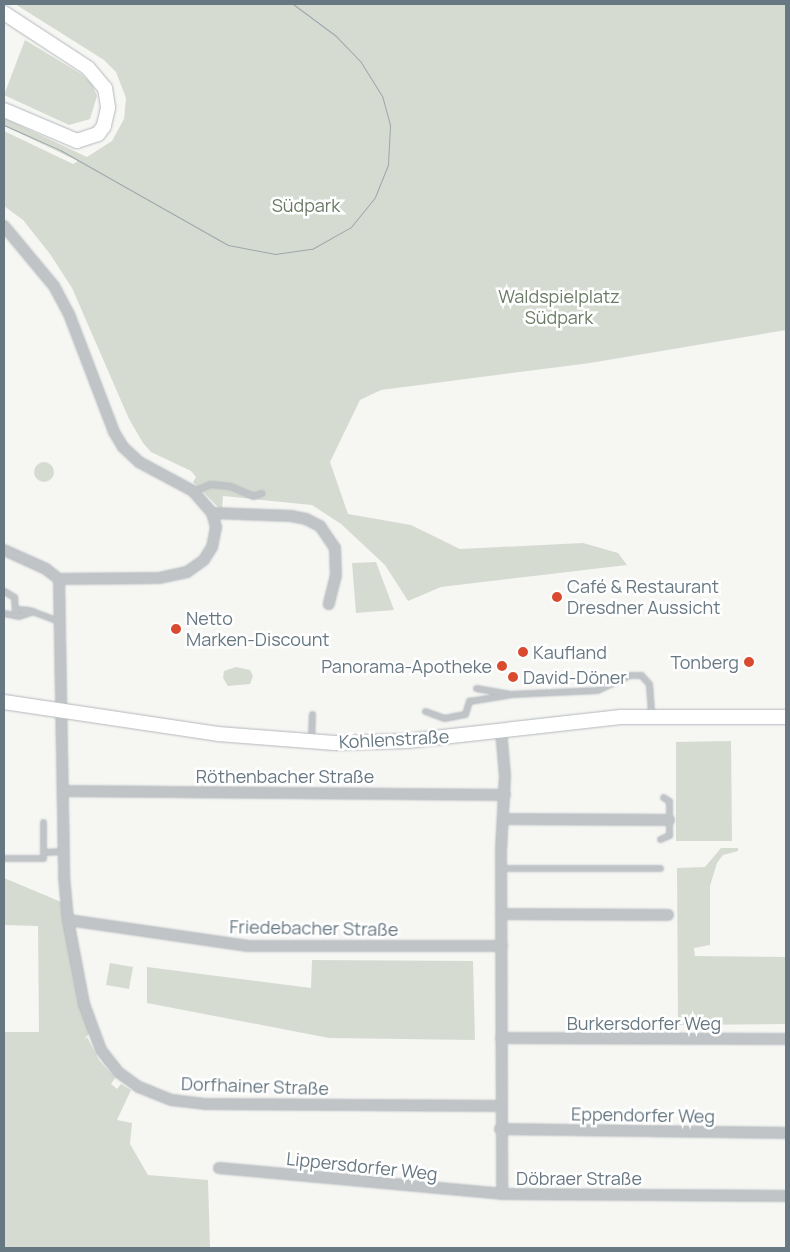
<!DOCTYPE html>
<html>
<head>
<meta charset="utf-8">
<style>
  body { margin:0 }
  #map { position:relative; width:790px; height:1252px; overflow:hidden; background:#f6f6f3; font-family:Manrope,sans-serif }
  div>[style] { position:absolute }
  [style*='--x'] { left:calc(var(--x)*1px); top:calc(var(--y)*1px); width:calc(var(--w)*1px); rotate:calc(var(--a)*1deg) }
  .green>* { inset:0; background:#d6dbd2 }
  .round { border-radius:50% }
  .roads { filter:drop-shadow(0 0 1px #b2b8bc) drop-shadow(0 0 1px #b2b8bc) }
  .lane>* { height:5px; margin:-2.5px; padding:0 2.5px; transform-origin:2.5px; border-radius:2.5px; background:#c0c4c7 }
  .street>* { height:10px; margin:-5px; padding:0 5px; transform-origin:5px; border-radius:5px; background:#c0c4c7 }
  .secondary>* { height:14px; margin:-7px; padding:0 7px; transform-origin:7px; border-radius:7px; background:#fff }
  .tram>* { height:1px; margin:-0.5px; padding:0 0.5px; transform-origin:0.5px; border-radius:0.5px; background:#9fa6ab }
  .dots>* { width:14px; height:14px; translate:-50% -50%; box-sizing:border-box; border:2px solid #fff; border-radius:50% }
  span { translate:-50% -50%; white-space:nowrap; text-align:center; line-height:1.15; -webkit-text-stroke:5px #fff; paint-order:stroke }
  .park-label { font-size:18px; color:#6b7a65 }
  .poi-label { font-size:18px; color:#677883 }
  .left { translate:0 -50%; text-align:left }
  .right { translate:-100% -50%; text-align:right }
  .street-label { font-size:18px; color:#677883 }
  .frame { position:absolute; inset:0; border:5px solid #677883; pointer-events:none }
</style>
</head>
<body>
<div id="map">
  <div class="green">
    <div style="clip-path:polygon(15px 4px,786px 4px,786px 330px,590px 363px,381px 390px,360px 400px,330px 462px,348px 514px,411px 525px,460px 549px,583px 543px,618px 553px,627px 565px,441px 587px,408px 601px,385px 565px,341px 524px,312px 505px,223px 496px,222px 508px,218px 507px,193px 482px,196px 477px,191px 471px,151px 452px,143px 443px,129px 419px,72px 288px,50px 254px,23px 220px,4px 206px,4px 131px,73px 164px,78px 161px,4px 126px,4px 118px,87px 157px,112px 141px,124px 119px,126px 98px,116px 72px,104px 60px)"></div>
    <div style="clip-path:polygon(25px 40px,81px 74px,92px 84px,97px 96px,90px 119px,69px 125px,4px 95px)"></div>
    <div class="round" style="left:34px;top:462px;width:20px;height:20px"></div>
    <div style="clip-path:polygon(376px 562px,394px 610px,356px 613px,352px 563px)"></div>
    <div style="clip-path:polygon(236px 667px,250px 670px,253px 676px,250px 684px,228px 686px,223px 678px,224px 671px)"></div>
    <div style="clip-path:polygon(731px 741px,732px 841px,676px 841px,676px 742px)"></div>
    <div style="clip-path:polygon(721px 848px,738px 848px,738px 851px,723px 855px,717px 863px,710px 886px,710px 945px,694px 948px,695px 956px,786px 957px,786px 1024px,678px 1025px,677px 868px,705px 867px)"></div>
    <div style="clip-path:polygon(4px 878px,66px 904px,93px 1030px,83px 1040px,87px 1037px,99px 1060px,115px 1078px,111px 1084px,117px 1089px,121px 1084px,131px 1090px,117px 1120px,132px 1123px,130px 1144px,148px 1175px,208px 1180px,210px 1248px,4px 1248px,4px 1032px,39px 1032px,38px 926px,4px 925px)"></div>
    <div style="clip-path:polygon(312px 960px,473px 961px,475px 1040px,329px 1038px,147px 1003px,147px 967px,311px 988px)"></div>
    <div style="clip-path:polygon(110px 963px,133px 967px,129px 989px,106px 985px)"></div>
  </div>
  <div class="roads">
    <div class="lane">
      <div style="--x:193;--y:491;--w:18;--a:-22"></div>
      <div style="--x:210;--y:484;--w:20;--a:6"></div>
      <div style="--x:230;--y:486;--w:25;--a:23"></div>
      <div style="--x:253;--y:496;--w:9;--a:-21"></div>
      <div style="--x:4;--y:591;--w:12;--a:31"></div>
      <div style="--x:14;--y:597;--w:15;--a:86"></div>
      <div style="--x:4;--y:613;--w:14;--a:12"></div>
      <div style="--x:18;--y:616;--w:16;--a:-18"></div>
      <div style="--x:15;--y:615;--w:6;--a:-72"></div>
      <div style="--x:17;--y:609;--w:12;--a:5"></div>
      <div style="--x:29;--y:610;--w:33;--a:20"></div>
      <div style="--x:476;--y:688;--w:36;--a:10"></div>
      <div style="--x:511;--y:694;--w:86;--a:-2.7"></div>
      <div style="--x:597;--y:690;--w:35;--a:-25"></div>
      <div style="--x:629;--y:675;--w:12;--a:0"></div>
      <div style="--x:641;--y:675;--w:12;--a:48"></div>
      <div style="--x:649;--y:684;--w:32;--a:86"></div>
      <div style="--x:425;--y:711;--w:20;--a:20"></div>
      <div style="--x:444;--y:718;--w:21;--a:-11"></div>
      <div style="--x:465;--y:714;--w:14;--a:-73"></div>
      <div style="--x:469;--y:701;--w:39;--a:-9"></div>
      <div style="--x:311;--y:741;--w:27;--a:-88"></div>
      <div style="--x:660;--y:839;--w:10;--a:-24"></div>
      <div style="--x:669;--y:835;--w:34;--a:-90"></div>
      <div style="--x:669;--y:801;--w:7;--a:-146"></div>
      <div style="--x:43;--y:852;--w:21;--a:-3"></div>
      <div style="--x:4;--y:858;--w:39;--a:0"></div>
      <div style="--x:43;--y:858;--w:36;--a:-90"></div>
      <div style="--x:501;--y:868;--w:159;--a:0"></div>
    </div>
    <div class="street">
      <div style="--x:4;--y:226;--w:78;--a:50.2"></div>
      <div style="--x:54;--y:286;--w:32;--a:62"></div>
      <div style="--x:69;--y:314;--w:126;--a:69.1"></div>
      <div style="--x:114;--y:432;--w:17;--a:59"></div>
      <div style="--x:123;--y:447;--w:22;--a:43"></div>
      <div style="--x:139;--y:462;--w:61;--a:28.2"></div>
      <div style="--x:193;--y:491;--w:29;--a:49"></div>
      <div style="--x:212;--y:513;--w:15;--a:74"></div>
      <div style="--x:216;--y:527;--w:20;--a:101"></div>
      <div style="--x:212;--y:547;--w:15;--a:122"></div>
      <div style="--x:204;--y:560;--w:21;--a:145"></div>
      <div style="--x:187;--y:572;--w:29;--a:168"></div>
      <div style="--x:159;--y:578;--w:100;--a:179.4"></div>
      <div style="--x:212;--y:513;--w:79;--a:2.2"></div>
      <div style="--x:291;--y:516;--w:15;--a:11"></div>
      <div style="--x:306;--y:519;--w:16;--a:27"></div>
      <div style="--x:320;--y:526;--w:27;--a:56"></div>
      <div style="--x:335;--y:548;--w:27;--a:88"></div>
      <div style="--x:336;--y:575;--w:30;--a:104"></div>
      <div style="--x:4;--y:550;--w:46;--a:24.3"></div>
      <div style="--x:46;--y:569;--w:16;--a:38"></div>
      <div style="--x:59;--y:579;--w:297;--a:89"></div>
      <div style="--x:64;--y:876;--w:44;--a:84.8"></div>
      <div style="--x:68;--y:920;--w:86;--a:79.2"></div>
      <div style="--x:84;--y:1004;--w:49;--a:69.7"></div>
      <div style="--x:101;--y:1050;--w:28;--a:52"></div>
      <div style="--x:118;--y:1072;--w:26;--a:36"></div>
      <div style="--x:139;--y:1087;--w:35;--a:22"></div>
      <div style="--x:172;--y:1100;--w:34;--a:7"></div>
      <div style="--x:206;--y:1104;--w:294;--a:0.4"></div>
      <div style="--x:501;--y:730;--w:46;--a:85"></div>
      <div style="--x:505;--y:776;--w:74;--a:93.1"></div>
      <div style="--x:501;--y:850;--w:344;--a:89.8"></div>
      <div style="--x:502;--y:1194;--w:284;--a:0.4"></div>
      <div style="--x:65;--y:791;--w:440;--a:0.5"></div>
      <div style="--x:504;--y:819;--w:165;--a:0.3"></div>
      <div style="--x:501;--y:914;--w:167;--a:0.3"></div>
      <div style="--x:68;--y:920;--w:182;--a:8.2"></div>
      <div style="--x:248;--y:946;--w:254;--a:0"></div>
      <div style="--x:501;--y:1038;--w:285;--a:0.2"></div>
      <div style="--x:500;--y:1129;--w:286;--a:0.8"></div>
      <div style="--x:219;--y:1168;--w:284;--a:5.2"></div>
    </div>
    <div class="secondary">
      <div style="--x:4;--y:13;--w:100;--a:33.2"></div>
      <div style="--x:88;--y:68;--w:26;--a:50"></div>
      <div style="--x:105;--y:88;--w:20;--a:81"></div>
      <div style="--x:108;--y:108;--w:18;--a:103"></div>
      <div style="--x:104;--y:126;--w:10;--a:127"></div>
      <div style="--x:98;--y:134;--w:22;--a:162"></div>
      <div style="--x:77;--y:141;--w:79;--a:-157"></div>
      <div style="--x:4;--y:702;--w:216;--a:8.5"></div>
      <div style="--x:218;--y:734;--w:117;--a:4.4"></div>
      <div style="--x:335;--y:743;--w:72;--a:-1.6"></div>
      <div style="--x:407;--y:741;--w:215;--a:-6.4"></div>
      <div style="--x:621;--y:717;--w:165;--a:0"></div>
    </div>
  </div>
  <div class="tram">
    <div style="--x:4;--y:125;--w:61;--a:24.1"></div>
    <div style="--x:60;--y:150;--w:193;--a:29.5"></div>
    <div style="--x:228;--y:245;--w:48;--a:10.8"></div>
    <div style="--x:275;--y:254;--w:37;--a:-8"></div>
    <div style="--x:312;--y:249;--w:45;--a:-29.4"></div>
    <div style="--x:351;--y:227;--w:38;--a:-51"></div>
    <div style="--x:375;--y:197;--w:35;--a:-68"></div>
    <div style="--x:388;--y:164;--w:39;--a:-87"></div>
    <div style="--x:390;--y:125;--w:30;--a:-105"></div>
    <div style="--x:382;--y:96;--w:40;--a:-122"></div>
    <div style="--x:361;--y:62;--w:36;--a:-134"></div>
    <div style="--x:336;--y:36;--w:54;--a:-143.3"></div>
  </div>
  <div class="dots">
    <div style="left:557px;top:597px;background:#da4a2f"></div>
    <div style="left:176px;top:629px;background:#da4a2f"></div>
    <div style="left:523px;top:652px;background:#da4a2f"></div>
    <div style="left:749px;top:662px;background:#da4a2f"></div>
    <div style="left:502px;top:666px;background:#da4a2f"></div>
    <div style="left:513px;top:677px;background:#da4a2f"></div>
  </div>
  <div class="park-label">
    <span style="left:306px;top:205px">Südpark</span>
    <span style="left:559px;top:307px">Waldspielplatz<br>Südpark</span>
  </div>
  <div class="poi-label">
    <span class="left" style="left:567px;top:597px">Café &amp; Restaurant<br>Dresdner Aussicht</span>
    <span class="left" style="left:186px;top:629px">Netto<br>Marken-Discount</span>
    <span class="left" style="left:533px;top:652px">Kaufland</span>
    <span class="right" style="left:739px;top:662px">Tonberg</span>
    <span class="right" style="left:492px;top:666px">Panorama-Apotheke</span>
    <span class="left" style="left:523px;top:677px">David-Döner</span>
  </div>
  <div class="street-label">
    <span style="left:394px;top:739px;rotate:-3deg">Kohlenstraße</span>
    <span style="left:285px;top:776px">Röthenbacher Straße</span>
    <span style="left:314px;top:928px;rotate:1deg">Friedebacher Straße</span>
    <span style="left:644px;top:1023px">Burkersdorfer Weg</span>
    <span style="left:255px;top:1086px;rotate:2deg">Dorfhainer Straße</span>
    <span style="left:643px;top:1115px;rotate:1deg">Eppendorfer Weg</span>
    <span style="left:362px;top:1166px;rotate:6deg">Lippersdorfer Weg</span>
    <span style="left:579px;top:1178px">Döbraer Straße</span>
  </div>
  <div class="frame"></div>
</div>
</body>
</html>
